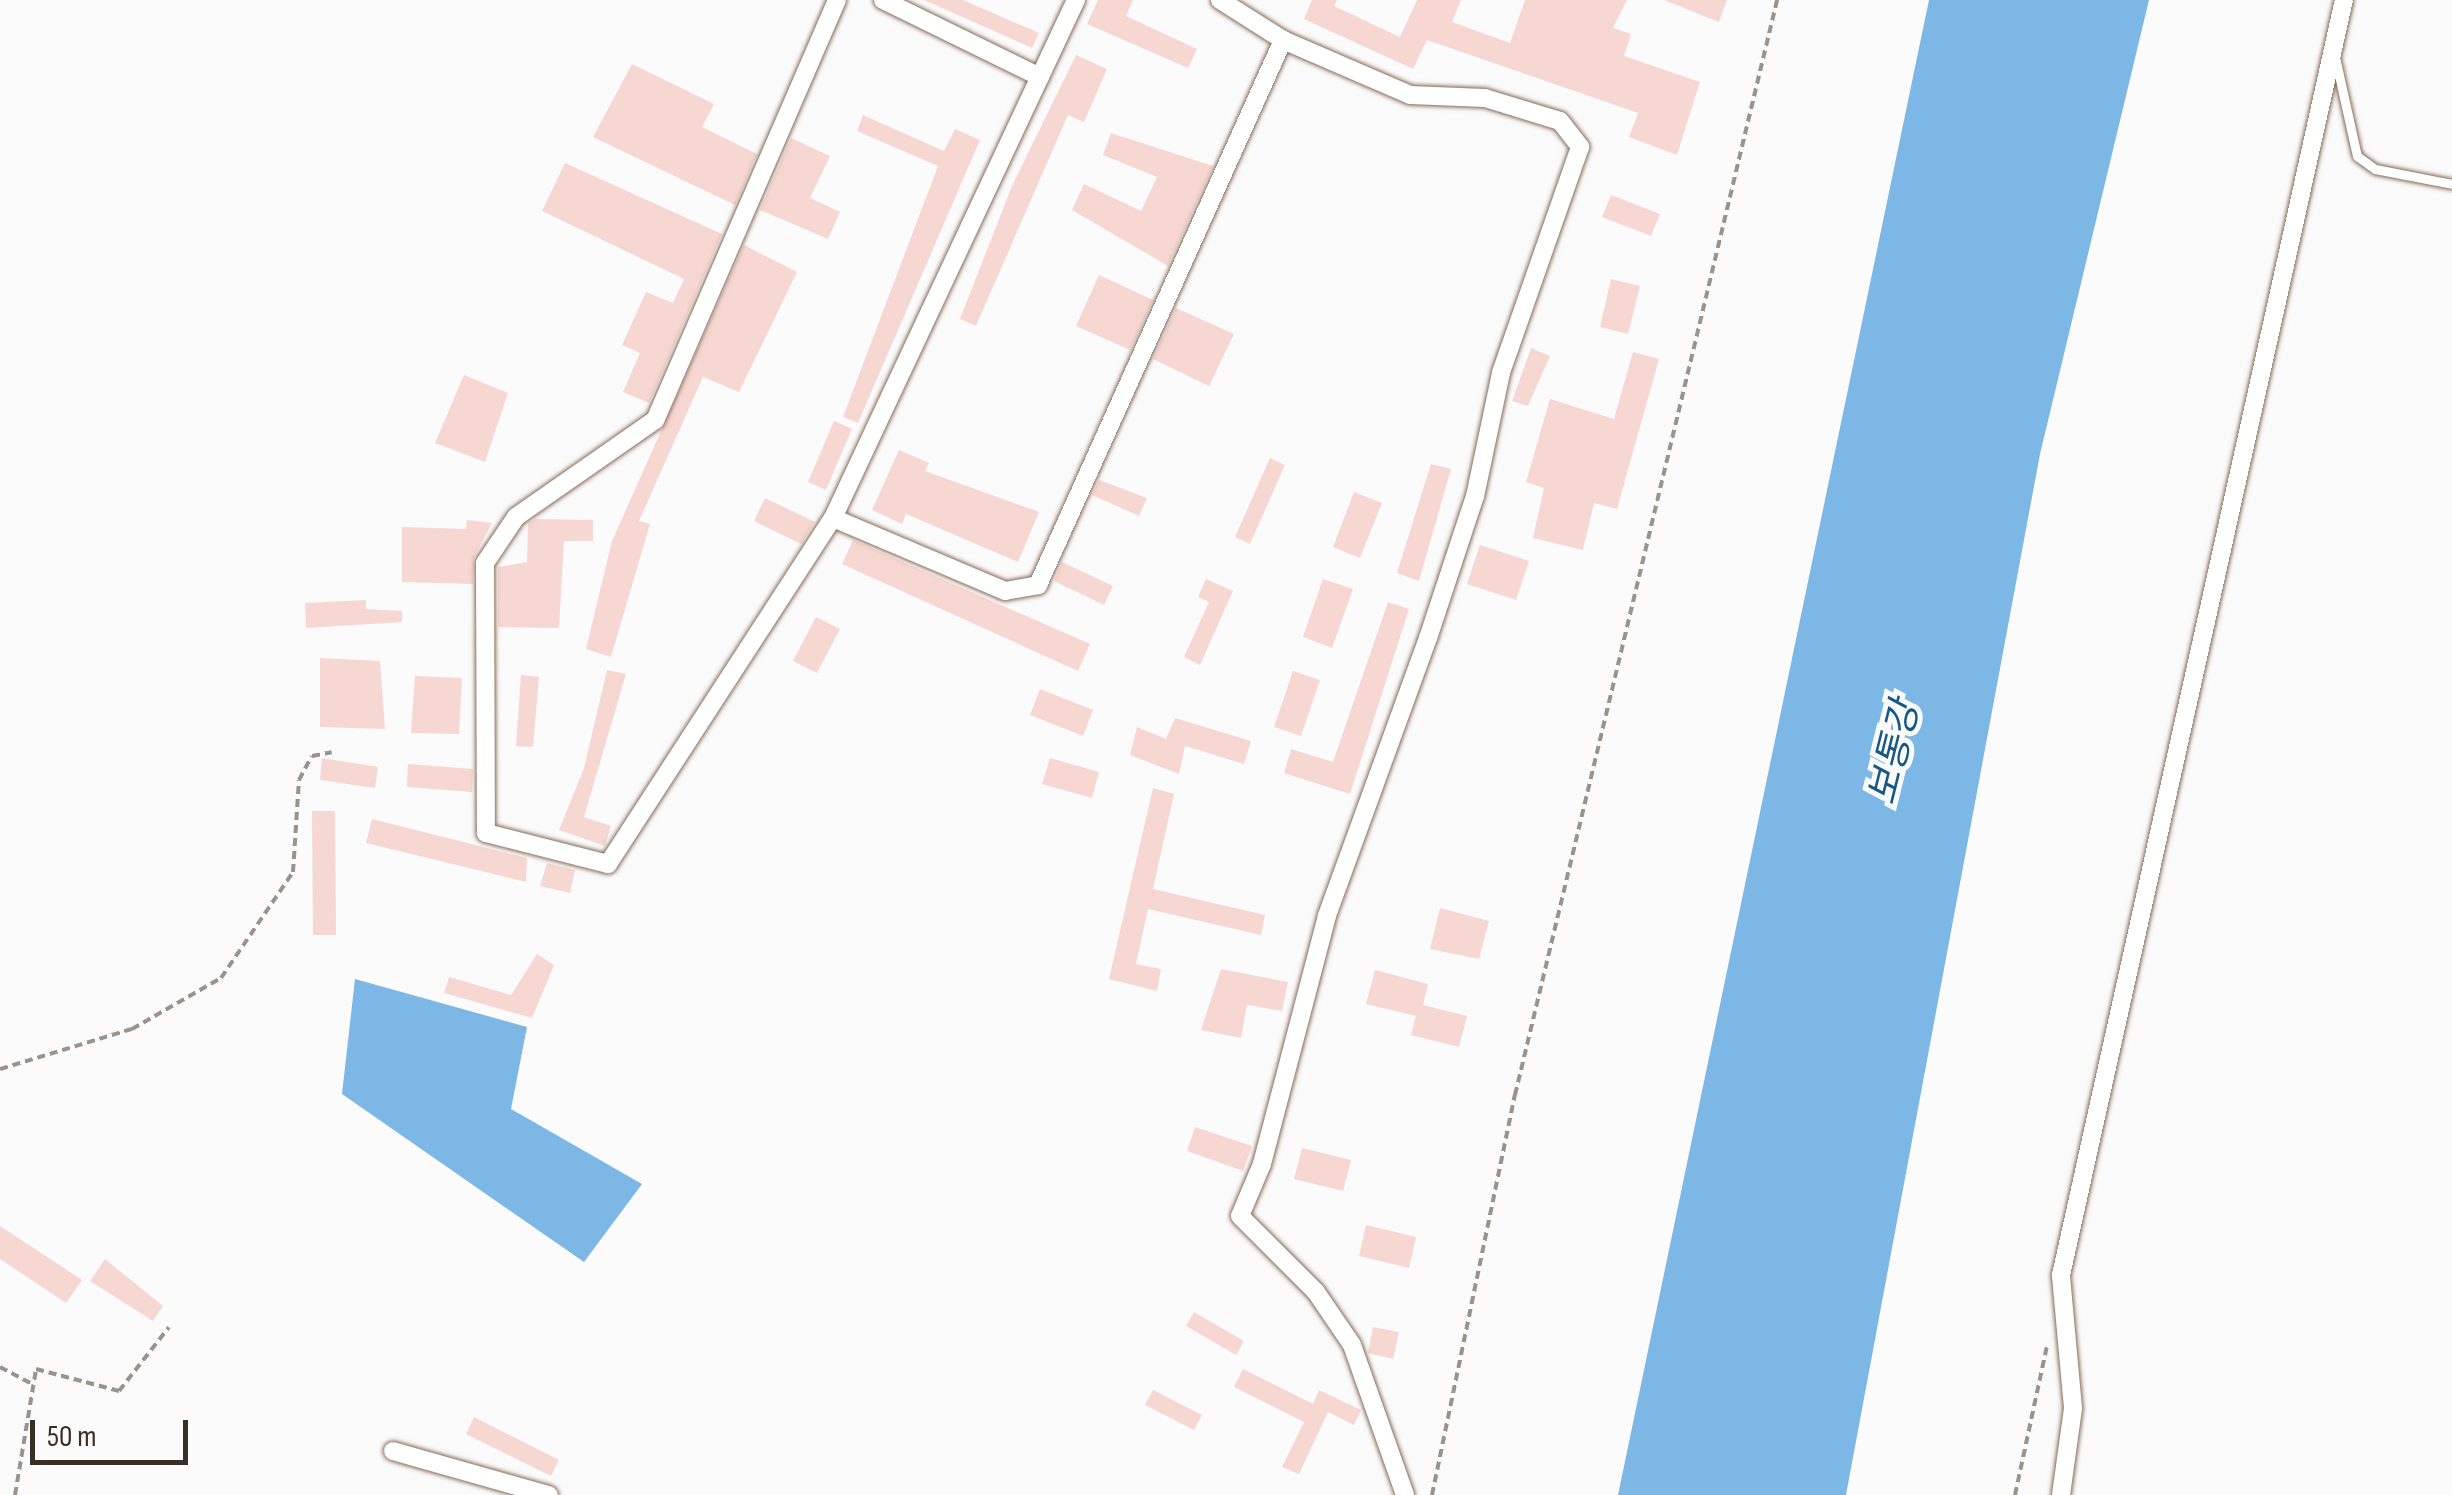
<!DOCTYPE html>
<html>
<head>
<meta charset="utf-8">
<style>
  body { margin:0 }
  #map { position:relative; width:2452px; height:1495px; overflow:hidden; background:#fbfbfb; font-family:"Sofia Sans Condensed","Noto Sans KR",sans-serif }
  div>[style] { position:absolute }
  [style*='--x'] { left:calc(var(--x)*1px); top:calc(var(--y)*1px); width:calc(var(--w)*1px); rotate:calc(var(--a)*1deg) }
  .water>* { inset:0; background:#7cb7e5 }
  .building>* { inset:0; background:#f7d7d2 }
  .path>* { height:4px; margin-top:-2px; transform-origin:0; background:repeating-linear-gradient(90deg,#99928d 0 8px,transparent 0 13px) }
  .roads { filter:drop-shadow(0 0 2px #876b55) drop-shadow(0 0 2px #876b55) }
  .service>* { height:9px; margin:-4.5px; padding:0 4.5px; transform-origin:4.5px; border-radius:4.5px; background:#fff }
  .minor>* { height:18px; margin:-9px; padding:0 9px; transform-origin:9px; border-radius:9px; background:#fff }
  span { translate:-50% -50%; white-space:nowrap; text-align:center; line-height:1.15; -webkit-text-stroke:10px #fbfbfb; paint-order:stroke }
  .water-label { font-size:38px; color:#155883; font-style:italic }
  .scale { position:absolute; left:30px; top:1420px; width:158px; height:45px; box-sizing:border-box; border:5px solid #3a2d24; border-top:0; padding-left:12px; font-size:30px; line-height:35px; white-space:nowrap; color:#3a2d24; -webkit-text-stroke:8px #fbfbfb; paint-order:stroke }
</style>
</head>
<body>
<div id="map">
  <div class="water">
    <div style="clip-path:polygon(1929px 0,2149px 0,2040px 454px,1846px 1495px,1618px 1495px)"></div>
    <div style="clip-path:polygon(355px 979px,527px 1027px,511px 1109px,642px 1184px,584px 1262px,342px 1094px)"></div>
  </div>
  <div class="building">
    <div style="clip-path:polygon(924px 0,963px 0,1039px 33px,1032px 48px)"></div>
    <div style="clip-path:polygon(1098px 0,1133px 0,1126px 16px,1197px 49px,1188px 68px,1087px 24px)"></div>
    <div style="clip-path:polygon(1312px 0,1337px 0,1334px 6px,1400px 37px,1417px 0,1461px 0,1452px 22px,1510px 43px,1525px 0,1627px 0,1613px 28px,1631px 34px,1624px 56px,1700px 82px,1677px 155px,1629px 137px,1638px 113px,1427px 40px,1413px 69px,1304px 19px)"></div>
    <div style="clip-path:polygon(1664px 0,1727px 0,1719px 22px)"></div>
    <div style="clip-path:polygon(1076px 55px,1107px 69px,1084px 122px,1068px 115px,976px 326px,960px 319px,1012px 186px)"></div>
    <div style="clip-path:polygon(632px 64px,714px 104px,702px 127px,757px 154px,735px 205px,593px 137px)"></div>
    <div style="clip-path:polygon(863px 115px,944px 151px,955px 129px,980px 140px,858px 423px,843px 417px,938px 166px,857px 131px)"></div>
    <div style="clip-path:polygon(1111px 133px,1213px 166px,1168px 266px,1072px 210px,1084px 184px,1141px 211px,1157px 177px,1103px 155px)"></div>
    <div style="clip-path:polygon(791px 138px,830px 156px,810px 198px,840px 212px,828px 239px,760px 210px)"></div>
    <div style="clip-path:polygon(565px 163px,722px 234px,649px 403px,623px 392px,640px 353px,622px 345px,646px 292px,673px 303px,684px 279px,542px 211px)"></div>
    <div style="clip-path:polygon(1611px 195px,1660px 214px,1651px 236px,1602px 217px)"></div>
    <div style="clip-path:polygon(744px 245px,797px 272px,739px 392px,703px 377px,639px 521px,650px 524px,611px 657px,586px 649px,612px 541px)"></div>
    <div style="clip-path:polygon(1099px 275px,1153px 300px,1130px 350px,1076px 326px)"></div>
    <div style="clip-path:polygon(1611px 279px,1640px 286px,1628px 334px,1600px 327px)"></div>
    <div style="clip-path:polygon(1176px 308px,1234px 334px,1209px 386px,1153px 359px)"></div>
    <div style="clip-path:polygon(1531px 348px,1550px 356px,1528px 406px,1512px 401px)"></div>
    <div style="clip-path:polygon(1633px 352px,1659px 359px,1617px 509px,1594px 503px,1583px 550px,1533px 538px,1544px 488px,1526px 482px,1550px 399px,1614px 419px)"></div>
    <div style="clip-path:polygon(464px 375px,508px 393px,485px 462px,435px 443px)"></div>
    <div style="clip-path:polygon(834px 421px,852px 429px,826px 490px,808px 482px)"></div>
    <div style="clip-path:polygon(899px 450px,929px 463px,925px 471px,1039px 512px,1018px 562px,906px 514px,902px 524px,872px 510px)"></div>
    <div style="clip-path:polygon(1270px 458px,1285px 465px,1250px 544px,1235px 537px)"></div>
    <div style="clip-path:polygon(1431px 464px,1451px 469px,1419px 581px,1397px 573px)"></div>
    <div style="clip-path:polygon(1099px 480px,1147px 498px,1139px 516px,1092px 495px)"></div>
    <div style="clip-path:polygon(1354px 492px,1382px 503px,1360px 558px,1333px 547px)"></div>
    <div style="clip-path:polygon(765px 498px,815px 522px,801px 544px,754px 521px)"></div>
    <div style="clip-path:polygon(535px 519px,593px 520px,593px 541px,564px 541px,559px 628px,498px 627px,498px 567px,527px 562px,528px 524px)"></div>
    <div style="clip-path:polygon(467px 520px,492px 523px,474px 557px,473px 584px,402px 582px,402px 527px,466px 529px)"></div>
    <div style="clip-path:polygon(853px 540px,1090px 644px,1078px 671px,842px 564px)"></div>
    <div style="clip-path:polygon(1480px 545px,1529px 561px,1516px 600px,1467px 584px)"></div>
    <div style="clip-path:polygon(1062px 562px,1113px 586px,1104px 605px,1054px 581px)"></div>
    <div style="clip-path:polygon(1206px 579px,1233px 591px,1200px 665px,1184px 657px,1209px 602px,1198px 597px)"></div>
    <div style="clip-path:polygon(1323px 579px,1353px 589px,1332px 648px,1303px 637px)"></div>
    <div style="clip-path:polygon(366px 600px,366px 609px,402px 611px,402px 622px,306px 628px,305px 603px)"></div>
    <div style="clip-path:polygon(1388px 602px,1409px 609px,1350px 794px,1284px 773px,1291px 749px,1333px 762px)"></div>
    <div style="clip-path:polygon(816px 617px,840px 629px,817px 673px,793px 661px)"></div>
    <div style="clip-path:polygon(320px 658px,380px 661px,385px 729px,320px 727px)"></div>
    <div style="clip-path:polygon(607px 670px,626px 674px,584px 817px,611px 826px,605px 846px,559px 830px,584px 768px)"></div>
    <div style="clip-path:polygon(1293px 671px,1320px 680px,1301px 736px,1274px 727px)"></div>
    <div style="clip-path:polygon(521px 675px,539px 677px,533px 747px,516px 746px)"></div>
    <div style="clip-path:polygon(415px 676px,462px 678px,459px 734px,411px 733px)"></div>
    <div style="clip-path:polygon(1040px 689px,1093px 710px,1083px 736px,1030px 715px)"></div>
    <div style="clip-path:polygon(1175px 718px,1251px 741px,1244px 764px,1185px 746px,1179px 774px,1130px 755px,1137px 727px,1166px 739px)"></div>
    <div style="clip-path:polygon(322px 758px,378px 767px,375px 788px,320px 780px)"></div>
    <div style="clip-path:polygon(1050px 758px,1099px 772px,1092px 798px,1042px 784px)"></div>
    <div style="clip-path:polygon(408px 764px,473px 769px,472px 792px,407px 787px)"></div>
    <div style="clip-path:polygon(1153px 788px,1174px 794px,1153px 889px,1265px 915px,1261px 935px,1148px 909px,1136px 964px,1161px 969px,1157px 991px,1109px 979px)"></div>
    <div style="clip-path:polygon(312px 811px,335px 811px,336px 935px,313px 935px)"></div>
    <div style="clip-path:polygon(372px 819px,527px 858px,526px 882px,366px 843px)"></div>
    <div style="clip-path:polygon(547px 863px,575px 870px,570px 893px,540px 886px)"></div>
    <div style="clip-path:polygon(1440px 908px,1489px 921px,1479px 959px,1430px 949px)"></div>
    <div style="clip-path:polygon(537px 954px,554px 965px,532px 1018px,444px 993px,449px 977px,511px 995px)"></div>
    <div style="clip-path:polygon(1221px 969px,1288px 982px,1282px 1011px,1247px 1005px,1241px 1038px,1201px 1030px)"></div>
    <div style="clip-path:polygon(1375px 970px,1428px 984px,1423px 1005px,1467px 1016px,1459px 1047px,1411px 1035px,1416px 1016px,1366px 1004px)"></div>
    <div style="clip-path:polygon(1195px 1127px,1252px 1146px,1243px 1171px,1187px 1151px)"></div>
    <div style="clip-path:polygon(1302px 1148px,1351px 1160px,1343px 1191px,1294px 1179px)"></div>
    <div style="clip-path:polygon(1366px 1225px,1416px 1237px,1409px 1268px,1359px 1256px)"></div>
    <div style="clip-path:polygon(0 1226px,82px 1280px,66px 1303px,0 1259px)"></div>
    <div style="clip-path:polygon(105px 1259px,163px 1306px,153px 1321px,90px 1281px)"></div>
    <div style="clip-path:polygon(1194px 1312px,1244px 1341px,1236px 1355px,1186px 1326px)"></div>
    <div style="clip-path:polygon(1373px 1327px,1399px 1332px,1393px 1359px,1368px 1353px)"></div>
    <div style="clip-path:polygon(1243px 1369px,1313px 1404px,1319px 1390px,1361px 1410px,1354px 1425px,1328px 1412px,1299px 1474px,1282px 1467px,1304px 1422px,1234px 1387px)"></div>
    <div style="clip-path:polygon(1153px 1390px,1202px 1415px,1194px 1430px,1145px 1405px)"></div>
    <div style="clip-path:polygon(474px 1417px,559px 1460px,551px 1476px,466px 1434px)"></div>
  </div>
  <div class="path">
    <div style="--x:0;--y:1069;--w:138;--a:-16.9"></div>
    <div style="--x:132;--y:1029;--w:103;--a:-29.8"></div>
    <div style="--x:221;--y:978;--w:128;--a:-55.8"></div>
    <div style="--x:293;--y:872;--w:92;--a:-86.3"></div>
    <div style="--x:299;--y:780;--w:27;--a:-62"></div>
    <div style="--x:312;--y:756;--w:20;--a:-11"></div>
    <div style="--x:0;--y:1367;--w:38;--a:28"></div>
    <div style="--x:15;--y:1495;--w:128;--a:-80.5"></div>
    <div style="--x:36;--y:1369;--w:86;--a:14.8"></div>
    <div style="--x:119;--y:1391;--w:81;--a:-52"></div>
    <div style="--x:1432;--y:1495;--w:409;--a:-78.3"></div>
    <div style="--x:1515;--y:1095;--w:1126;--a:-76.54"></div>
    <div style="--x:2015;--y:1495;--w:152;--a:-77.9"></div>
  </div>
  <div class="roads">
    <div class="service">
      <div style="--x:2335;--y:57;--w:101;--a:77.5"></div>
      <div style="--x:2357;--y:156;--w:22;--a:36"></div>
      <div style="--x:2375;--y:169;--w:78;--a:11"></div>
    </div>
    <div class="minor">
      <div style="--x:837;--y:0;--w:458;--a:113.4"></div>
      <div style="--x:655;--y:420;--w:169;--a:145.1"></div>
      <div style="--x:516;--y:517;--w:55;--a:124"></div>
      <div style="--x:485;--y:563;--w:270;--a:89.8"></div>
      <div style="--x:486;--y:833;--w:126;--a:14.3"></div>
      <div style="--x:608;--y:864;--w:413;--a:-57"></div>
      <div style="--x:833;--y:518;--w:572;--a:-64.87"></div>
      <div style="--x:883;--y:0;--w:175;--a:26.1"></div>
      <div style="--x:1220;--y:0;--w:75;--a:32.4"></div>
      <div style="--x:1283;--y:40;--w:138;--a:23.4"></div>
      <div style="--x:1410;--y:95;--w:75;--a:2.3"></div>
      <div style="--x:1485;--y:98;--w:78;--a:17"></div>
      <div style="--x:1560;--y:121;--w:33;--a:52"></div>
      <div style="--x:1580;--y:147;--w:239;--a:109.3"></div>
      <div style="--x:1501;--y:373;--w:126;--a:101.9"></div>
      <div style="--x:1475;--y:496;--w:150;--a:108.3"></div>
      <div style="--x:1428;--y:638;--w:296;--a:110"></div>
      <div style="--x:1327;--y:916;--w:256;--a:104.7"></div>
      <div style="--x:1262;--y:1164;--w:56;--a:112.9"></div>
      <div style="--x:1240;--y:1216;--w:107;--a:45"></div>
      <div style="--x:1316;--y:1292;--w:64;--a:55.8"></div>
      <div style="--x:1352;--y:1345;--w:159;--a:70.5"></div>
      <div style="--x:833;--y:518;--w:187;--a:23"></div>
      <div style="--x:1005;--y:591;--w:34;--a:-10"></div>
      <div style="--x:1038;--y:585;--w:598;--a:-65.79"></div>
      <div style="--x:393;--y:1451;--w:162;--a:15.8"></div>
      <div style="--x:2061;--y:1495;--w:88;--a:-82.1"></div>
      <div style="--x:2073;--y:1408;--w:134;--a:-95.2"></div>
      <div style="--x:2061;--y:1275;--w:1306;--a:-77.49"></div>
    </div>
  </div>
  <div class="water-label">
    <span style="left:1895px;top:753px;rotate:-76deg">보통강</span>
  </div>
  <div class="scale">50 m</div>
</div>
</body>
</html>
